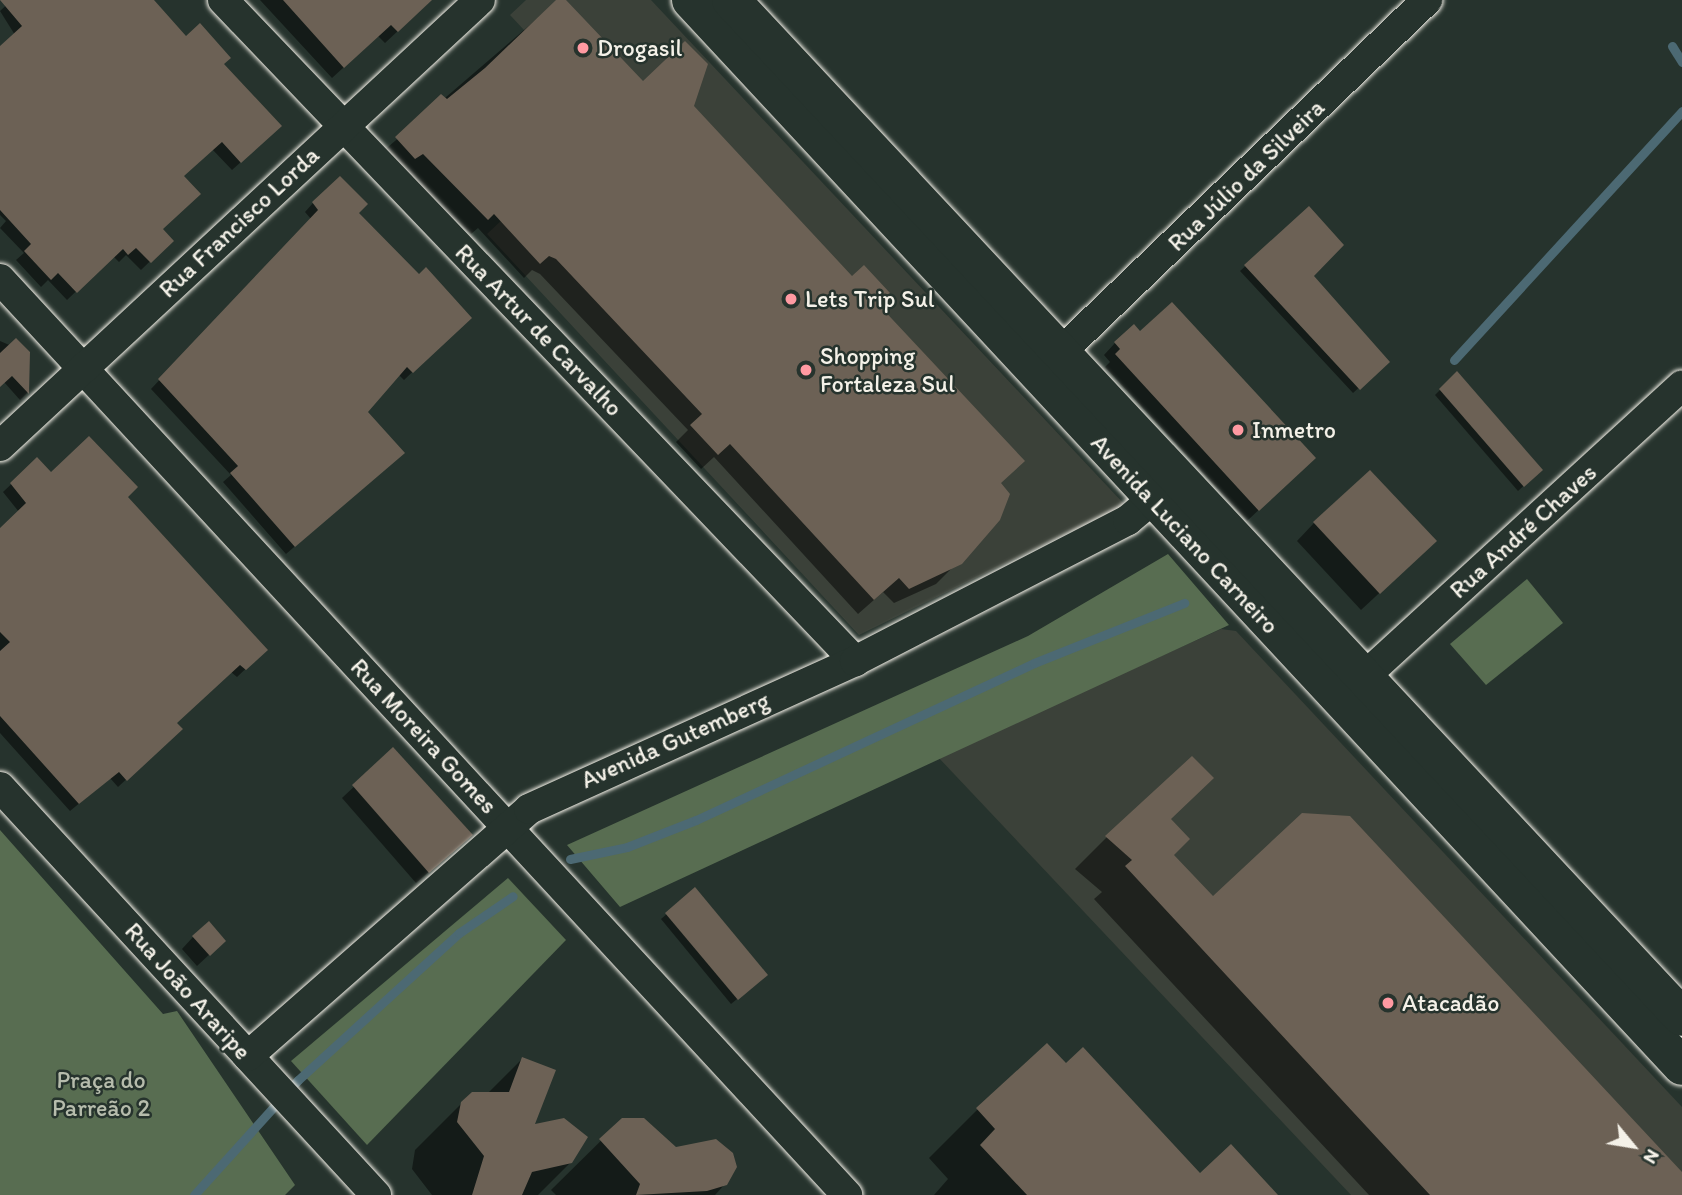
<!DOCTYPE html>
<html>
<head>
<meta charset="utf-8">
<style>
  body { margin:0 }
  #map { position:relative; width:1682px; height:1195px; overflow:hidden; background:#26332d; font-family:Itim,sans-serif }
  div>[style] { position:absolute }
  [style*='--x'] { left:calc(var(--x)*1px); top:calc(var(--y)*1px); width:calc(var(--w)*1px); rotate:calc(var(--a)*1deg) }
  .built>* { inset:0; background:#3b4139 }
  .green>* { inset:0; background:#586d51 }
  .shadow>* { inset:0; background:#0007 }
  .stream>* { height:9px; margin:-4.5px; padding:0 4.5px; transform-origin:4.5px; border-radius:4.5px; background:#4c6973 }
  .building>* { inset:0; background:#6c6155 }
  .roads { filter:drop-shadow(0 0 2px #f4f1e8) drop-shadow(0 0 2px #f4f1e8) }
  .minor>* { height:30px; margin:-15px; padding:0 15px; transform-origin:15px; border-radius:15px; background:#26332d }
  .primary>* { height:38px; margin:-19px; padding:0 19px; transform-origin:19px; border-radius:19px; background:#26332d }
  .dots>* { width:19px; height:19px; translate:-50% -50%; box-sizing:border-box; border:4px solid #26332d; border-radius:50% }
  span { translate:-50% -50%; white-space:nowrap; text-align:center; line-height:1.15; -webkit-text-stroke:5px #26332d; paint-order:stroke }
  .poi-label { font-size:24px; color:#f4f1e8 }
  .left { translate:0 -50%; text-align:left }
  .street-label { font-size:24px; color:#f4f1e8 }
  .park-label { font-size:24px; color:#b6bcac }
  .north { position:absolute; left:1598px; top:1111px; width:70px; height:70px; -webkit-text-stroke:5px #26332d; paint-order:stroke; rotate:120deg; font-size:19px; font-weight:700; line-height:28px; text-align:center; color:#f4f1e8 }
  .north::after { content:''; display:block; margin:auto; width:24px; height:32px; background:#f4f1e8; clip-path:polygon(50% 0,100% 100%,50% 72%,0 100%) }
</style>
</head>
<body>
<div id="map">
  <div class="built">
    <div style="clip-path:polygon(526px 0,651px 0,1125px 505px,859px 635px,487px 234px,608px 120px,510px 15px)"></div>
    <div style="clip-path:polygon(1221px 629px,1236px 631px,1682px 1107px,1682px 1195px,1351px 1195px,938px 757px)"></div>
  </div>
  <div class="green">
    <div style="clip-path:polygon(1168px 554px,1229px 625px,620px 907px,567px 845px,1028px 636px)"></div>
    <div style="clip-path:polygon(1527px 579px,1563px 623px,1486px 685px,1450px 644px)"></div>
    <div style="clip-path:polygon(0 830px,163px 1014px,177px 1011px,295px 1185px,285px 1195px,0 1195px)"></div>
    <div style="clip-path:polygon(508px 878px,566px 940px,367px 1145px,291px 1061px)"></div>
  </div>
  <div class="shadow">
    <div style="clip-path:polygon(12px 0,137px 0,222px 65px,271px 135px,232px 170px,212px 149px,182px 177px,161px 229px,171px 241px,141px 270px,126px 255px,119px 262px,113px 256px,67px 300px,48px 280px,41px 287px,16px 260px,24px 253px,0 228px,6px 221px,0 215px,0 49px,15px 35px,0 11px)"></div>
    <div style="clip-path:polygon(260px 0,431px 0,385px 43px,378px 36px,332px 78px)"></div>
    <div style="clip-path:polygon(559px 0,643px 84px,692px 107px,876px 304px,999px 484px,952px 568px,936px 584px,894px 603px,883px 592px,858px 614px,714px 457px,701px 469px,676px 442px,688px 430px,540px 274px,532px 270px,524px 278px,478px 228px,471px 234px,381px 153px)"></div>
    <div style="clip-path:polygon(313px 203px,469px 318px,404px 380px,398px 374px,365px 412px,394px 461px,286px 554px,223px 482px,231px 475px,151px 389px,311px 219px,305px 212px)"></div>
    <div style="clip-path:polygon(1309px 209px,1312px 276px,1387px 362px,1353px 393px,1240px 271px)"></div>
    <div style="clip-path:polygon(0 341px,28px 353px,27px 393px,20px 400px,4px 382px,0 386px)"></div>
    <div style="clip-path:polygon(1115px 343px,1302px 469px,1247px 521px,1105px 367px,1110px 362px,1104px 355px)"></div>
    <div style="clip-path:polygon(1457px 373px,1541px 470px,1518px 491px,1435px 395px)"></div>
    <div style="clip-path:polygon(37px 460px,51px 475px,126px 497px,257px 658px,237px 677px,231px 672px,175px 723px,173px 736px,118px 787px,110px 778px,70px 811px,0 733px,0 529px,19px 512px,3px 492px)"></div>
    <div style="clip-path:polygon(1314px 523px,1417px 558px,1361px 610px,1297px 541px)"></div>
    <div style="clip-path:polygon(393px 750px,459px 846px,416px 883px,342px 798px)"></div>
    <div style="clip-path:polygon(1169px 820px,1172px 855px,1213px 898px,1682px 1175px,1682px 1195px,1369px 1195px,1094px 899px,1102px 892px,1075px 869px,1107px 837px)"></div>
    <div style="clip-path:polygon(695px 890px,760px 980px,731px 1004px,661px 919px)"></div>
    <div style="clip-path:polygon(193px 937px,212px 952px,197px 966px,182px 949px)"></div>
    <div style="clip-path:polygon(522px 1059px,533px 1126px,571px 1162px,538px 1195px,432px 1195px,412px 1169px,415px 1150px,462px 1103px,487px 1094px)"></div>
    <div style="clip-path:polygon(1066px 1065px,1199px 1176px,1276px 1195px,934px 1195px,948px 1179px,929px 1158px,977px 1110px)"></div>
    <div style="clip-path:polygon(622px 1120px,675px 1149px,725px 1184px,715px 1195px,556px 1195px,551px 1190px)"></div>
  </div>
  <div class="stream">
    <div style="--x:1672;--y:46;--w:19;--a:58"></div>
    <div style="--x:1454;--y:360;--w:338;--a:-47.5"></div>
    <div style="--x:570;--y:859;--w:58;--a:-11.9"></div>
    <div style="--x:627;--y:847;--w:74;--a:-21.4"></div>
    <div style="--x:696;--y:820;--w:373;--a:-24.9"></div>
    <div style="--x:1034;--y:663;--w:162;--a:-21.8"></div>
    <div style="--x:194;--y:1195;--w:155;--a:-47.9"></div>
    <div style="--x:298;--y:1080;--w:218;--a:-42.4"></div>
    <div style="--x:459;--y:933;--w:65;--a:-34.4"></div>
  </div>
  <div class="building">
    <div style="clip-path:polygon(0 0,154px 0,186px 36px,200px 23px,231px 58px,224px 64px,282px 126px,241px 163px,222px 142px,184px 176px,201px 194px,163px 229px,174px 241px,151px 263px,136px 248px,128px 255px,123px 249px,77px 293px,58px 273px,51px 280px,24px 251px,31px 244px,0 210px,0 46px,22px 26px)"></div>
    <div style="clip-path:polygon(283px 0,432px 0,398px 32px,391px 25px,344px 68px)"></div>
    <div style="clip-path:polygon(556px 0,566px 0,643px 81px,685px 41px,708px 64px,694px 106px,852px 276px,864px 265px,890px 293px,878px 304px,1025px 461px,1001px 483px,1010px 494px,1000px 520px,962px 564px,909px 589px,899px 578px,874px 600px,730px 444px,718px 455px,690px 425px,702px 414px,556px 259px,549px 256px,540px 264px,494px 214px,488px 220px,423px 154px,415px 159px,395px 137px,441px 94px,447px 99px,485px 68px)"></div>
    <div style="clip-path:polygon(340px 176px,368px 204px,359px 213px,419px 274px,426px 267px,472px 318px,413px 373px,407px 367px,368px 412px,405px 453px,295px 547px,230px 473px,238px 466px,158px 379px,318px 210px,312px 202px)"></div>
    <div style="clip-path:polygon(1309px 206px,1344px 245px,1314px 276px,1390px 362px,1360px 390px,1244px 265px)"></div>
    <div style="clip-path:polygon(1172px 302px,1316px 458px,1259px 511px,1115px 354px,1120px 349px,1114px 342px,1134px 324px,1140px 331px)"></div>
    <div style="clip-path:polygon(16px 338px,30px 352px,29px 394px,12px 376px,0 387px,0 353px)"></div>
    <div style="clip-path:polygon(1457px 371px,1543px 470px,1524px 487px,1439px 389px)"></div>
    <div style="clip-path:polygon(89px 436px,138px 487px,128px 497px,268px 650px,246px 670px,240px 665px,177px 723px,183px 729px,127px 781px,119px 772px,79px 804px,0 716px,0 651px,10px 642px,0 632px,0 528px,26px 503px,10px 483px,37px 457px,51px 472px)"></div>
    <div style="clip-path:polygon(1370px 470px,1437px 541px,1380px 594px,1313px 522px)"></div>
    <div style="clip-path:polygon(393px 747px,473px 835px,429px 873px,352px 785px)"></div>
    <div style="clip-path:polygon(1192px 756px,1214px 778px,1171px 819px,1190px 839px,1174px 855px,1213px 896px,1302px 813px,1350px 816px,1682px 1172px,1682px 1195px,1430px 1195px,1125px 866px,1132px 860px,1105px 836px)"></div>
    <div style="clip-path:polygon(695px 887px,768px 975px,738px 1000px,665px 913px)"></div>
    <div style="clip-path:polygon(209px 921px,226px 941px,210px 956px,192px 936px)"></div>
    <div style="clip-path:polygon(1047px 1043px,1066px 1063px,1083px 1047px,1200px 1173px,1231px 1144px,1278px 1195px,1027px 1195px,980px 1145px,995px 1129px,976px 1108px)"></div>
    <div style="clip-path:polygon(522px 1057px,556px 1070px,535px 1124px,564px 1118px,588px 1137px,572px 1163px,532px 1172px,522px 1195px,472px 1195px,484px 1156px,457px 1122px,461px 1102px,472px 1092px,509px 1092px)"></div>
    <div style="clip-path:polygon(622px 1118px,644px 1118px,676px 1147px,716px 1139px,733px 1153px,737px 1167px,727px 1185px,707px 1191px,636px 1195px,640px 1184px,599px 1139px)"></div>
  </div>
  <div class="roads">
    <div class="minor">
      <div style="--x:223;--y:0;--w:915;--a:46.28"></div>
      <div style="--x:0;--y:279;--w:1248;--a:47.24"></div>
      <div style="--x:1064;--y:349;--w:504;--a:-43.87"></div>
      <div style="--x:0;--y:446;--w:655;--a:-42.9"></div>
      <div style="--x:1365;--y:676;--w:430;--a:-42.5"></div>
      <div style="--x:0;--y:787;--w:555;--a:47.34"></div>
      <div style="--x:248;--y:1056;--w:374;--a:-41.3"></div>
      <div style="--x:529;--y:809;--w:358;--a:-24.4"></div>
      <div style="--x:855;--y:661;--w:307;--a:-27.3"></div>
      <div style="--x:1128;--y:520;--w:31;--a:-40"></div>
    </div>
    <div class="primary">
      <div style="--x:691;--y:0;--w:1455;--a:47.09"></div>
      <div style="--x:731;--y:0;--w:1392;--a:46.92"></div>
    </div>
  </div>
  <div class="dots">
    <div style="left:583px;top:48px;background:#ff9aa2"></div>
    <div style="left:791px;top:299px;background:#ff9aa2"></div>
    <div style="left:806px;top:370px;background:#ff9aa2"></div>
    <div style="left:1238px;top:430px;background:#ff9aa2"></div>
    <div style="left:1388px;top:1003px;background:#ff9aa2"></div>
  </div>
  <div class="poi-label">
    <span class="left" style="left:597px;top:48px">Drogasil</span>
    <span class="left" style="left:805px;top:299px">Lets Trip Sul</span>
    <span class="left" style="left:820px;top:370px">Shopping<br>Fortaleza Sul</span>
    <span class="left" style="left:1252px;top:430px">Inmetro</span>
    <span class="left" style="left:1402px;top:1003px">Atacadão</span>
  </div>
  <div class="street-label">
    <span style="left:1246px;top:175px;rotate:-44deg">Rua Júlio da Silveira</span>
    <span style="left:239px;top:222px;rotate:-43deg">Rua Francisco Lorda</span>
    <span style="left:539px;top:330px;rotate:46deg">Rua Artur de Carvalho</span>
    <span style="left:1523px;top:531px;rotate:-42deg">Rua André Chaves</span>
    <span style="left:1185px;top:534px;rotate:47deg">Avenida Luciano Carneiro</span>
    <span style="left:424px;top:736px;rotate:47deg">Rua Moreira Gomes</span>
    <span style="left:675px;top:740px;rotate:-24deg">Avenida Gutemberg</span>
    <span style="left:188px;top:991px;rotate:48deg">Rua João Araripe</span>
  </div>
  <div class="park-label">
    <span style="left:101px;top:1094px">Praça do<br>Parreão 2</span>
  </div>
  <div class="north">N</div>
</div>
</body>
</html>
